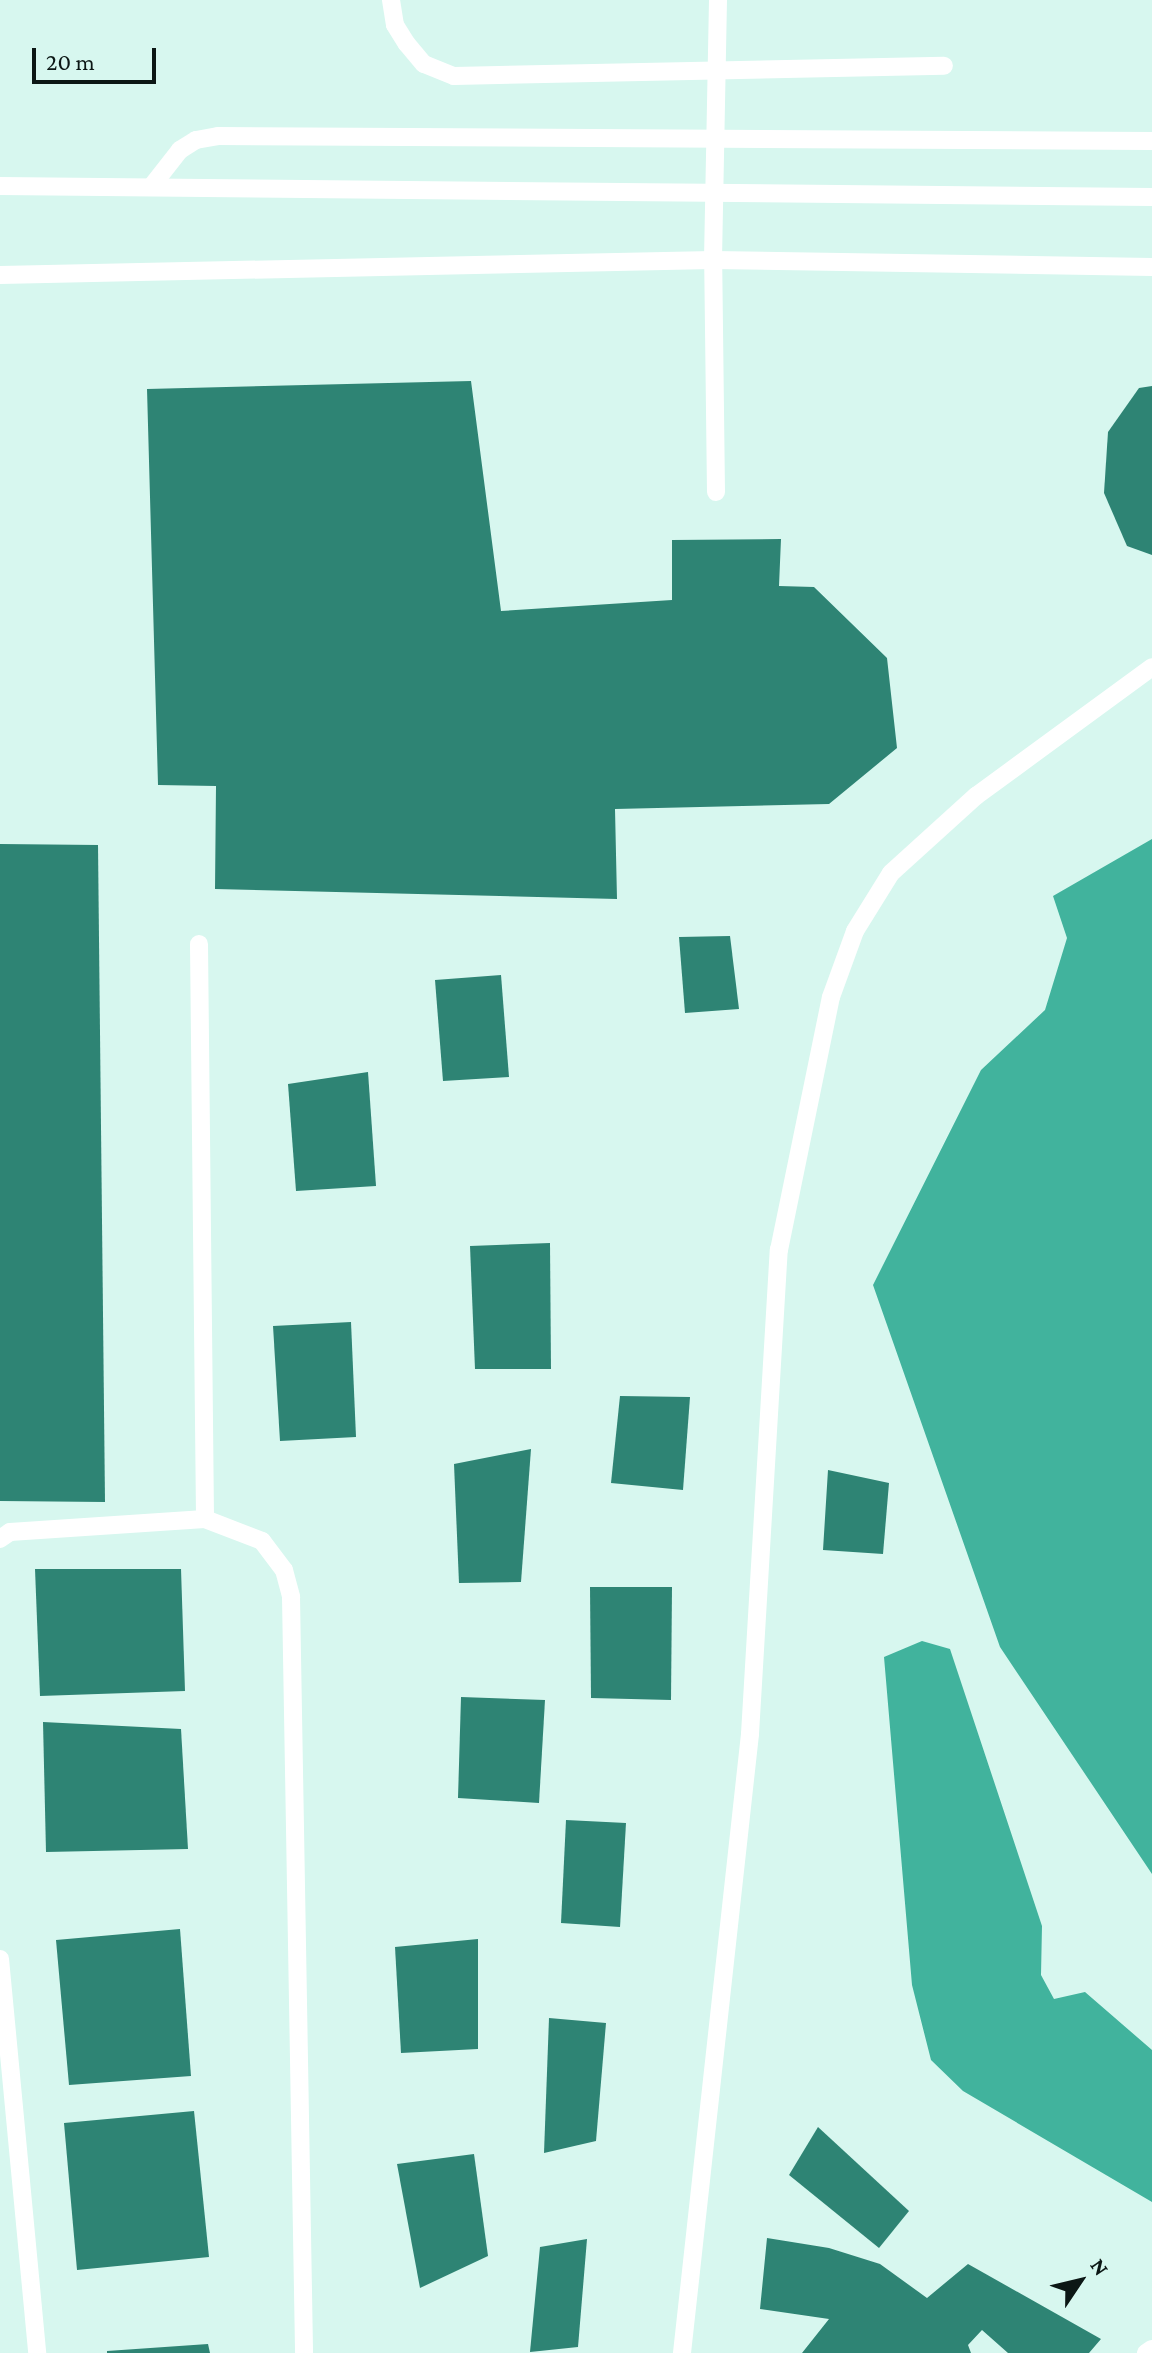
<!DOCTYPE html>
<html>
<head>
<meta charset="utf-8">
<style>
  body { margin:0 }
  #map { position:relative; width:1152px; height:2353px; overflow:hidden; background:#d7f7ef; font-family:"Crimson Pro",serif }
  div>[style] { position:absolute }
  [style*='--x'] { left:calc(var(--x)*1px); top:calc(var(--y)*1px); width:calc(var(--w)*1px); rotate:calc(var(--a)*1deg) }
  .water>* { inset:0; background:#41b39d }
  .building>* { inset:0; background:#2e8474 }
  .lane>* { height:18px; margin:-9px; padding:0 9px; transform-origin:9px; border-radius:9px; background:#fff }
  span { translate:-50% -50%; white-space:nowrap; text-align:center; line-height:1.15; -webkit-text-stroke:7px #d7f7ef; paint-order:stroke }
  .north { position:absolute; left:1040px; top:2241px; width:80px; height:80px; -webkit-text-stroke:6px #d7f7ef; paint-order:stroke; rotate:55deg; font-size:22px; font-weight:700; line-height:32px; text-align:center; color:#0c1715 }
  .north::after { content:''; display:block; margin:auto; width:28px; height:36px; background:#0c1715; clip-path:polygon(50% 0,100% 100%,50% 72%,0 100%) }
  .scale { position:absolute; left:32px; top:48px; width:124px; height:36px; box-sizing:border-box; border:4px solid #0c1715; border-top:0; padding-left:10px; font-size:24px; line-height:28px; white-space:nowrap; color:#0c1715; -webkit-text-stroke:6px #d7f7ef; paint-order:stroke }
</style>
</head>
<body>
<div id="map">
  <div class="water">
    <div style="clip-path:polygon(1152px 839px,1152px 1874px,1000px 1647px,873px 1285px,981px 1070px,1045px 1010px,1067px 938px,1053px 896px)"></div>
    <div style="clip-path:polygon(922px 1641px,950px 1649px,1042px 1926px,1041px 1975px,1054px 1999px,1085px 1992px,1152px 2050px,1152px 2202px,963px 2091px,931px 2060px,912px 1985px,884px 1657px)"></div>
  </div>
  <div class="building">
    <div style="clip-path:polygon(471px 381px,501px 611px,672px 600px,672px 540px,781px 539px,779px 586px,814px 587px,887px 658px,897px 748px,829px 804px,615px 809px,617px 899px,215px 889px,216px 786px,158px 785px,147px 389px)"></div>
    <div style="clip-path:polygon(1152px 386px,1152px 555px,1127px 546px,1104px 493px,1108px 432px,1139px 388px)"></div>
    <div style="clip-path:polygon(0 844px,98px 845px,105px 1502px,0 1501px)"></div>
    <div style="clip-path:polygon(730px 936px,739px 1009px,685px 1013px,679px 937px)"></div>
    <div style="clip-path:polygon(501px 975px,509px 1077px,443px 1081px,435px 980px)"></div>
    <div style="clip-path:polygon(368px 1072px,376px 1186px,296px 1191px,288px 1084px)"></div>
    <div style="clip-path:polygon(550px 1243px,551px 1369px,475px 1369px,470px 1246px)"></div>
    <div style="clip-path:polygon(351px 1322px,356px 1437px,280px 1441px,273px 1326px)"></div>
    <div style="clip-path:polygon(620px 1396px,690px 1397px,683px 1490px,611px 1483px)"></div>
    <div style="clip-path:polygon(531px 1449px,521px 1582px,459px 1583px,454px 1464px)"></div>
    <div style="clip-path:polygon(828px 1470px,889px 1483px,883px 1554px,823px 1550px)"></div>
    <div style="clip-path:polygon(35px 1569px,181px 1569px,185px 1691px,40px 1696px)"></div>
    <div style="clip-path:polygon(590px 1587px,672px 1587px,671px 1700px,591px 1698px)"></div>
    <div style="clip-path:polygon(461px 1697px,545px 1700px,539px 1803px,458px 1798px)"></div>
    <div style="clip-path:polygon(43px 1722px,181px 1729px,188px 1849px,46px 1852px)"></div>
    <div style="clip-path:polygon(566px 1820px,626px 1823px,620px 1927px,561px 1923px)"></div>
    <div style="clip-path:polygon(180px 1929px,191px 2076px,69px 2085px,56px 1940px)"></div>
    <div style="clip-path:polygon(478px 1939px,478px 2049px,401px 2053px,395px 1947px)"></div>
    <div style="clip-path:polygon(549px 2018px,606px 2023px,596px 2141px,544px 2153px)"></div>
    <div style="clip-path:polygon(194px 2111px,209px 2257px,77px 2270px,64px 2123px)"></div>
    <div style="clip-path:polygon(818px 2127px,909px 2211px,879px 2248px,789px 2175px)"></div>
    <div style="clip-path:polygon(474px 2154px,488px 2256px,420px 2288px,397px 2164px)"></div>
    <div style="clip-path:polygon(767px 2238px,829px 2248px,880px 2264px,927px 2298px,968px 2264px,1101px 2339px,1089px 2353px,1008px 2353px,982px 2330px,968px 2345px,971px 2353px,802px 2353px,829px 2319px,760px 2309px)"></div>
    <div style="clip-path:polygon(587px 2239px,578px 2347px,530px 2352px,540px 2247px)"></div>
    <div style="clip-path:polygon(208px 2344px,210px 2353px,107px 2353px,107px 2351px)"></div>
  </div>
  <div class="lane">
    <div style="--x:391;--y:0;--w:25;--a:81"></div>
    <div style="--x:395;--y:25;--w:22;--a:58"></div>
    <div style="--x:407;--y:44;--w:26;--a:50"></div>
    <div style="--x:424;--y:64;--w:32;--a:22"></div>
    <div style="--x:454;--y:76;--w:490;--a:-1.2"></div>
    <div style="--x:0;--y:186;--w:1152;--a:0.55"></div>
    <div style="--x:151;--y:187;--w:47;--a:-51.9"></div>
    <div style="--x:180;--y:150;--w:19;--a:-32"></div>
    <div style="--x:196;--y:140;--w:22;--a:-10"></div>
    <div style="--x:218;--y:136;--w:934;--a:0.31"></div>
    <div style="--x:0;--y:275;--w:713;--a:-1.21"></div>
    <div style="--x:713;--y:260;--w:439;--a:0.9"></div>
    <div style="--x:716;--y:492;--w:232;--a:-90.7"></div>
    <div style="--x:713;--y:260;--w:260;--a:-88.9"></div>
    <div style="--x:199;--y:944;--w:575;--a:89.4"></div>
    <div style="--x:0;--y:1539;--w:12;--a:-35"></div>
    <div style="--x:10;--y:1532;--w:195;--a:-3.8"></div>
    <div style="--x:205;--y:1519;--w:61;--a:21.1"></div>
    <div style="--x:262;--y:1541;--w:36;--a:53"></div>
    <div style="--x:284;--y:1570;--w:28;--a:75"></div>
    <div style="--x:291;--y:1597;--w:756;--a:89.01"></div>
    <div style="--x:0;--y:1959;--w:396;--a:84.6"></div>
    <div style="--x:682;--y:2353;--w:623;--a:-83.73"></div>
    <div style="--x:750;--y:1734;--w:485;--a:-86.6"></div>
    <div style="--x:779;--y:1250;--w:258;--a:-78.4"></div>
    <div style="--x:831;--y:997;--w:70;--a:-70"></div>
    <div style="--x:855;--y:931;--w:68;--a:-58.2"></div>
    <div style="--x:891;--y:873;--w:115;--a:-42.2"></div>
    <div style="--x:976;--y:796;--w:218;--a:-36.2"></div>
    <div style="--x:1146;--y:2353;--w:7;--a:-34"></div>
  </div>
  <div class="north">N</div>
  <div class="scale">20 m</div>
</div>
</body>
</html>
